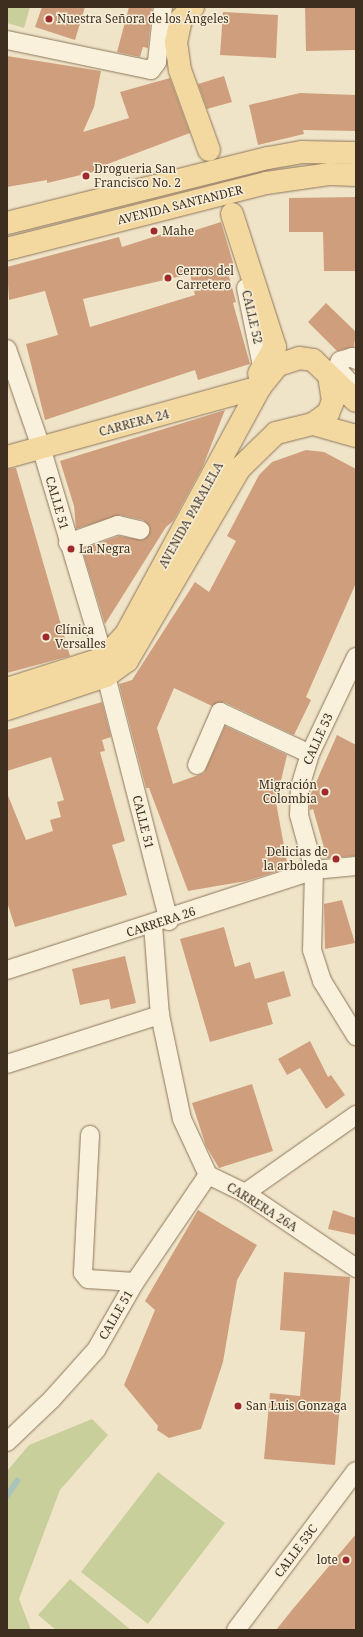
<!DOCTYPE html>
<html>
<head>
<meta charset="utf-8">
<style>
  body { margin:0 }
  #map { position:relative; width:363px; height:1637px; overflow:hidden; background:#f0e4c8; font-family:"Noto Serif",serif }
  div>[style] { position:absolute }
  [style*='--x'] { left:calc(var(--x)*1px); top:calc(var(--y)*1px); width:calc(var(--w)*1px); rotate:calc(var(--a)*1deg) }
  .green>* { inset:0; background:#c9cf9b }
  .stream>* { height:5.5px; margin:-2.75px; padding:0 2.75px; transform-origin:2.75px; border-radius:2.75px; background:#a9c4bc }
  .building>* { inset:0; background:#cf9f7d }
  .roads { filter:drop-shadow(0 0 1px #8d765c) drop-shadow(0 0 1px #8d765c) }
  .minor>* { height:18px; margin:-9px; padding:0 9px; transform-origin:9px; border-radius:9px; background:#faf1dc }
  .major>* { height:22px; margin:-11px; padding:0 11px; transform-origin:11px; border-radius:11px; background:#f3d9a0 }
  .dots>* { width:11px; height:11px; translate:-50% -50%; box-sizing:border-box; border:2px solid #f7eed8; border-radius:50% }
  span { translate:-50% -50%; white-space:nowrap; text-align:center; line-height:1.15; -webkit-text-stroke:3px #f7eed8; paint-order:stroke }
  .poi-label { font-size:12px; color:#3d2e20 }
  .left { translate:0 -50%; text-align:left }
  .right { translate:-100% -50%; text-align:right }
  .street-label { font-size:12px; color:#3d2e20 }
  .frame { position:absolute; inset:0; border:8px solid #3d2e20; pointer-events:none }
</style>
</head>
<body>
<div id="map">
  <div class="green">
    <div style="clip-path:polygon(7px 7px,30px 7px,24px 28px,7px 23px)"></div>
    <div style="clip-path:polygon(92px 1419px,108px 1435px,60px 1490px,19px 1599px,31px 1630px,7px 1630px,7px 1471px,29px 1445px)"></div>
    <div style="clip-path:polygon(158px 1472px,225px 1523px,148px 1624px,81px 1572px)"></div>
    <div style="clip-path:polygon(70px 1579px,131px 1630px,56px 1630px,38px 1615px)"></div>
  </div>
  <div class="stream">
    <div style="--x:7;--y:1496;--w:18;--a:-56"></div>
  </div>
  <div class="building">
    <div style="clip-path:polygon(42px 7px,85px 7px,75px 40px,35px 27px)"></div>
    <div style="clip-path:polygon(129px 7px,152px 7px,148px 48px,143px 47px,140px 57px,117px 52px)"></div>
    <div style="clip-path:polygon(314px 7px,356px 7px,356px 50px,306px 51px,305px 8px)"></div>
    <div style="clip-path:polygon(223px 12px,278px 15px,276px 58px,220px 55px)"></div>
    <div style="clip-path:polygon(7px 56px,101px 71px,94px 107px,83px 132px,129px 118px,120px 92px,170px 78px,190px 133px,97px 168px,98px 171px,47px 183px,47px 180px,7px 187px)"></div>
    <div style="clip-path:polygon(224px 76px,232px 102px,207px 109px,198px 84px)"></div>
    <div style="clip-path:polygon(300px 93px,356px 95px,356px 131px,303px 130px,304px 134px,258px 145px,249px 105px)"></div>
    <div style="clip-path:polygon(356px 197px,356px 271px,324px 271px,323px 232px,289px 232px,289px 198px)"></div>
    <div style="clip-path:polygon(evenodd,221px 222px,234px 266px,228px 273px,236px 302px,233px 303px,250px 364px,198px 380px,195px 370px,45px 420px,26px 344px,58px 335px,45px 291px,9px 300px,7px 267px,119px 237px,122px 247px,178px 229px,180px 235px,221px 222px,190px 274px,195px 295px,90px 327px,83px 299px,190px 274px)"></div>
    <div style="clip-path:polygon(326px 303px,356px 332px,354px 347px,337px 351px,308px 322px)"></div>
    <div style="clip-path:polygon(225px 410px,203px 466px,173px 521px,166px 527px,105px 624px,82px 549px,119px 536px,143px 540px,150px 527px,143px 520px,120px 515px,76px 529px,74px 506px,60px 461px)"></div>
    <div style="clip-path:polygon(306px 450px,324px 452px,356px 469px,356px 583px,306px 697px,311px 700px,294px 735px,224px 702px,212px 706px,174px 688px,157px 728px,173px 784px,204px 773px,225px 726px,287px 755px,276px 802px,288px 868px,246px 881px,188px 891px,149px 788px,146px 788px,119px 684px,132px 680px,195px 582px,209px 592px,236px 541px,227px 536px,259px 475px,272px 462px)"></div>
    <div style="clip-path:polygon(16px 468px,70px 656px,7px 673px,7px 469px)"></div>
    <div style="clip-path:polygon(102px 702px,111px 737px,102px 740px,105px 751px,100px 752px,125px 841px,112px 845px,127px 895px,15px 927px,7px 902px,7px 793px,26px 840px,53px 831px,50px 820px,61px 817px,57px 802px,64px 800px,51px 757px,7px 771px,7px 730px)"></div>
    <div style="clip-path:polygon(337px 735px,356px 745px,356px 856px,327px 858px,313px 809px,310px 810px,310px 796px)"></div>
    <div style="clip-path:polygon(342px 900px,355px 943px,325px 949px,324px 904px)"></div>
    <div style="clip-path:polygon(224px 927px,235px 967px,250px 962px,255px 979px,284px 971px,291px 996px,267px 1003px,273px 1024px,210px 1042px,180px 939px)"></div>
    <div style="clip-path:polygon(125px 956px,136px 1003px,111px 1009px,109px 999px,80px 1005px,72px 969px)"></div>
    <div style="clip-path:polygon(310px 1041px,328px 1077px,331px 1075px,345px 1095px,326px 1109px,300px 1068px,287px 1075px,278px 1059px)"></div>
    <div style="clip-path:polygon(252px 1084px,273px 1151px,219px 1168px,206px 1146px,192px 1103px)"></div>
    <div style="clip-path:polygon(198px 1210px,257px 1245px,237px 1280px,223px 1362px,201px 1429px,169px 1438px,157px 1430px,158px 1426px,124px 1385px,155px 1310px,145px 1301px)"></div>
    <div style="clip-path:polygon(333px 1210px,356px 1218px,356px 1235px,328px 1229px)"></div>
    <div style="clip-path:polygon(284px 1272px,350px 1277px,335px 1465px,264px 1459px,270px 1393px,300px 1396px,305px 1332px,280px 1330px)"></div>
    <div style="clip-path:polygon(356px 1534px,356px 1630px,276px 1630px,292px 1610px)"></div>
  </div>
  <div class="roads">
    <div class="minor">
      <div style="--x:7;--y:40;--w:147;--a:11.8"></div>
      <div style="--x:151;--y:70;--w:10;--a:-53"></div>
      <div style="--x:157;--y:62;--w:55;--a:-83.8"></div>
      <div style="--x:246;--y:288;--w:85;--a:78.4"></div>
      <div style="--x:7;--y:349;--w:104;--a:70.9"></div>
      <div style="--x:41;--y:447;--w:220;--a:73.4"></div>
      <div style="--x:353;--y:386;--w:24;--a:-132"></div>
      <div style="--x:337;--y:368;--w:8;--a:-67"></div>
      <div style="--x:340;--y:361;--w:13;--a:-18"></div>
      <div style="--x:352;--y:357;--w:5;--a:37"></div>
      <div style="--x:68;--y:543;--w:53;--a:-19.8"></div>
      <div style="--x:118;--y:525;--w:23;--a:13"></div>
      <div style="--x:356;--y:657;--w:107;--a:115.4"></div>
      <div style="--x:310;--y:754;--w:34;--a:107"></div>
      <div style="--x:300;--y:787;--w:28;--a:92"></div>
      <div style="--x:299;--y:815;--w:57;--a:74.7"></div>
      <div style="--x:314;--y:870;--w:80;--a:91.4"></div>
      <div style="--x:312;--y:950;--w:33;--a:72"></div>
      <div style="--x:322;--y:981;--w:65;--a:58.3"></div>
      <div style="--x:106;--y:676;--w:253;--a:75.6"></div>
      <div style="--x:197;--y:765;--w:58;--a:-66.5"></div>
      <div style="--x:220;--y:712;--w:99;--a:25"></div>
      <div style="--x:153;--y:925;--w:90;--a:85.6"></div>
      <div style="--x:160;--y:1015;--w:106;--a:78.1"></div>
      <div style="--x:182;--y:1119;--w:62;--a:65.1"></div>
      <div style="--x:208;--y:1175;--w:41;--a:25.9"></div>
      <div style="--x:245;--y:1193;--w:134;--a:34"></div>
      <div style="--x:7;--y:970;--w:323;--a:-18"></div>
      <div style="--x:314;--y:870;--w:42;--a:-5.4"></div>
      <div style="--x:7;--y:1064;--w:161;--a:-17.8"></div>
      <div style="--x:90;--y:1135;--w:138;--a:92.9"></div>
      <div style="--x:83;--y:1273;--w:8;--a:50"></div>
      <div style="--x:88;--y:1279;--w:47;--a:3.7"></div>
      <div style="--x:245;--y:1193;--w:136;--a:-35.1"></div>
      <div style="--x:7;--y:1442;--w:62;--a:-43.7"></div>
      <div style="--x:52;--y:1399;--w:66;--a:-48.1"></div>
      <div style="--x:96;--y:1350;--w:78;--a:-60.2"></div>
      <div style="--x:135;--y:1282;--w:130;--a:-55.7"></div>
      <div style="--x:236;--y:1630;--w:199;--a:-53"></div>
    </div>
    <div class="major">
      <div style="--x:193;--y:7;--w:17;--a:135"></div>
      <div style="--x:181;--y:19;--w:24;--a:102"></div>
      <div style="--x:176;--y:42;--w:28;--a:82"></div>
      <div style="--x:180;--y:70;--w:85;--a:70.1"></div>
      <div style="--x:232;--y:214;--w:140;--a:72.1"></div>
      <div style="--x:275;--y:347;--w:31;--a:121"></div>
      <div style="--x:7;--y:223;--w:269;--a:-14"></div>
      <div style="--x:268;--y:158;--w:34;--a:-10"></div>
      <div style="--x:301;--y:152;--w:55;--a:1"></div>
      <div style="--x:7;--y:249;--w:267;--a:-14.3"></div>
      <div style="--x:266;--y:183;--w:65;--a:-8"></div>
      <div style="--x:330;--y:174;--w:26;--a:2"></div>
      <div style="--x:313;--y:424;--w:19;--a:-36"></div>
      <div style="--x:328;--y:413;--w:13;--a:-67"></div>
      <div style="--x:333;--y:401;--w:25;--a:-99"></div>
      <div style="--x:7;--y:457;--w:263;--a:-15.5"></div>
      <div style="--x:7;--y:689;--w:102;--a:-17.7"></div>
      <div style="--x:104;--y:658;--w:15;--a:-48"></div>
      <div style="--x:114;--y:647;--w:18;--a:-47"></div>
      <div style="--x:126;--y:634;--w:281;--a:-61.5"></div>
      <div style="--x:260;--y:387;--w:28;--a:-51"></div>
      <div style="--x:278;--y:365;--w:22;--a:-18"></div>
      <div style="--x:299;--y:358;--w:14;--a:8"></div>
      <div style="--x:313;--y:360;--w:59;--a:43.6"></div>
      <div style="--x:7;--y:709;--w:104;--a:-18.4"></div>
      <div style="--x:106;--y:676;--w:26;--a:-36"></div>
      <div style="--x:127;--y:661;--w:224;--a:-59.7"></div>
      <div style="--x:240;--y:468;--w:50;--a:-44.2"></div>
      <div style="--x:276;--y:433;--w:38;--a:-14"></div>
      <div style="--x:313;--y:424;--w:45;--a:15.6"></div>
    </div>
  </div>
  <div class="dots">
    <div style="left:49px;top:19px;background:#9e2a2b"></div>
    <div style="left:86px;top:176px;background:#9e2a2b"></div>
    <div style="left:154px;top:231px;background:#9e2a2b"></div>
    <div style="left:168px;top:278px;background:#9e2a2b"></div>
    <div style="left:71px;top:549px;background:#9e2a2b"></div>
    <div style="left:46px;top:637px;background:#9e2a2b"></div>
    <div style="left:325px;top:792px;background:#9e2a2b"></div>
    <div style="left:336px;top:859px;background:#9e2a2b"></div>
    <div style="left:238px;top:1406px;background:#9e2a2b"></div>
    <div style="left:346px;top:1560px;background:#9e2a2b"></div>
  </div>
  <div class="poi-label">
    <span class="left" style="left:57px;top:19px">Nuestra Señora de los Ángeles</span>
    <span class="left" style="left:94px;top:176px">Drogueria San<br>Francisco No. 2</span>
    <span class="left" style="left:162px;top:231px">Mahe</span>
    <span class="left" style="left:176px;top:278px">Cerros del<br>Carretero</span>
    <span class="left" style="left:79px;top:549px">La Negra</span>
    <span class="left" style="left:55px;top:637px">Clínica<br>Versalles</span>
    <span class="right" style="left:317px;top:792px">Migración<br>Colombia</span>
    <span class="right" style="left:328px;top:859px">Delicias de<br>la arboleda</span>
    <span class="left" style="left:246px;top:1406px">San Luis Gonzaga</span>
    <span class="right" style="left:338px;top:1560px">lote</span>
  </div>
  <div class="street-label">
    <span style="left:180px;top:205px;rotate:-14deg">AVENIDA SANTANDER</span>
    <span style="left:252px;top:317px;rotate:77deg">CALLE 52</span>
    <span style="left:134px;top:423px;rotate:-15deg">CARRERA 24</span>
    <span style="left:57px;top:503px;rotate:74deg">CALLE 51</span>
    <span style="left:191px;top:515px;rotate:-61deg">AVENIDA PARALELA</span>
    <span style="left:318px;top:739px;rotate:-66deg">CALLE 53</span>
    <span style="left:143px;top:822px;rotate:76deg">CALLE 51</span>
    <span style="left:161px;top:922px;rotate:-18deg">CARRERA 26</span>
    <span style="left:262px;top:1207px;rotate:32deg">CARRERA 26A</span>
    <span style="left:116px;top:1315px;rotate:-60deg">CALLE 51</span>
    <span style="left:296px;top:1551px;rotate:-53deg">CALLE 53C</span>
  </div>
  <div class="frame"></div>
</div>
</body>
</html>
